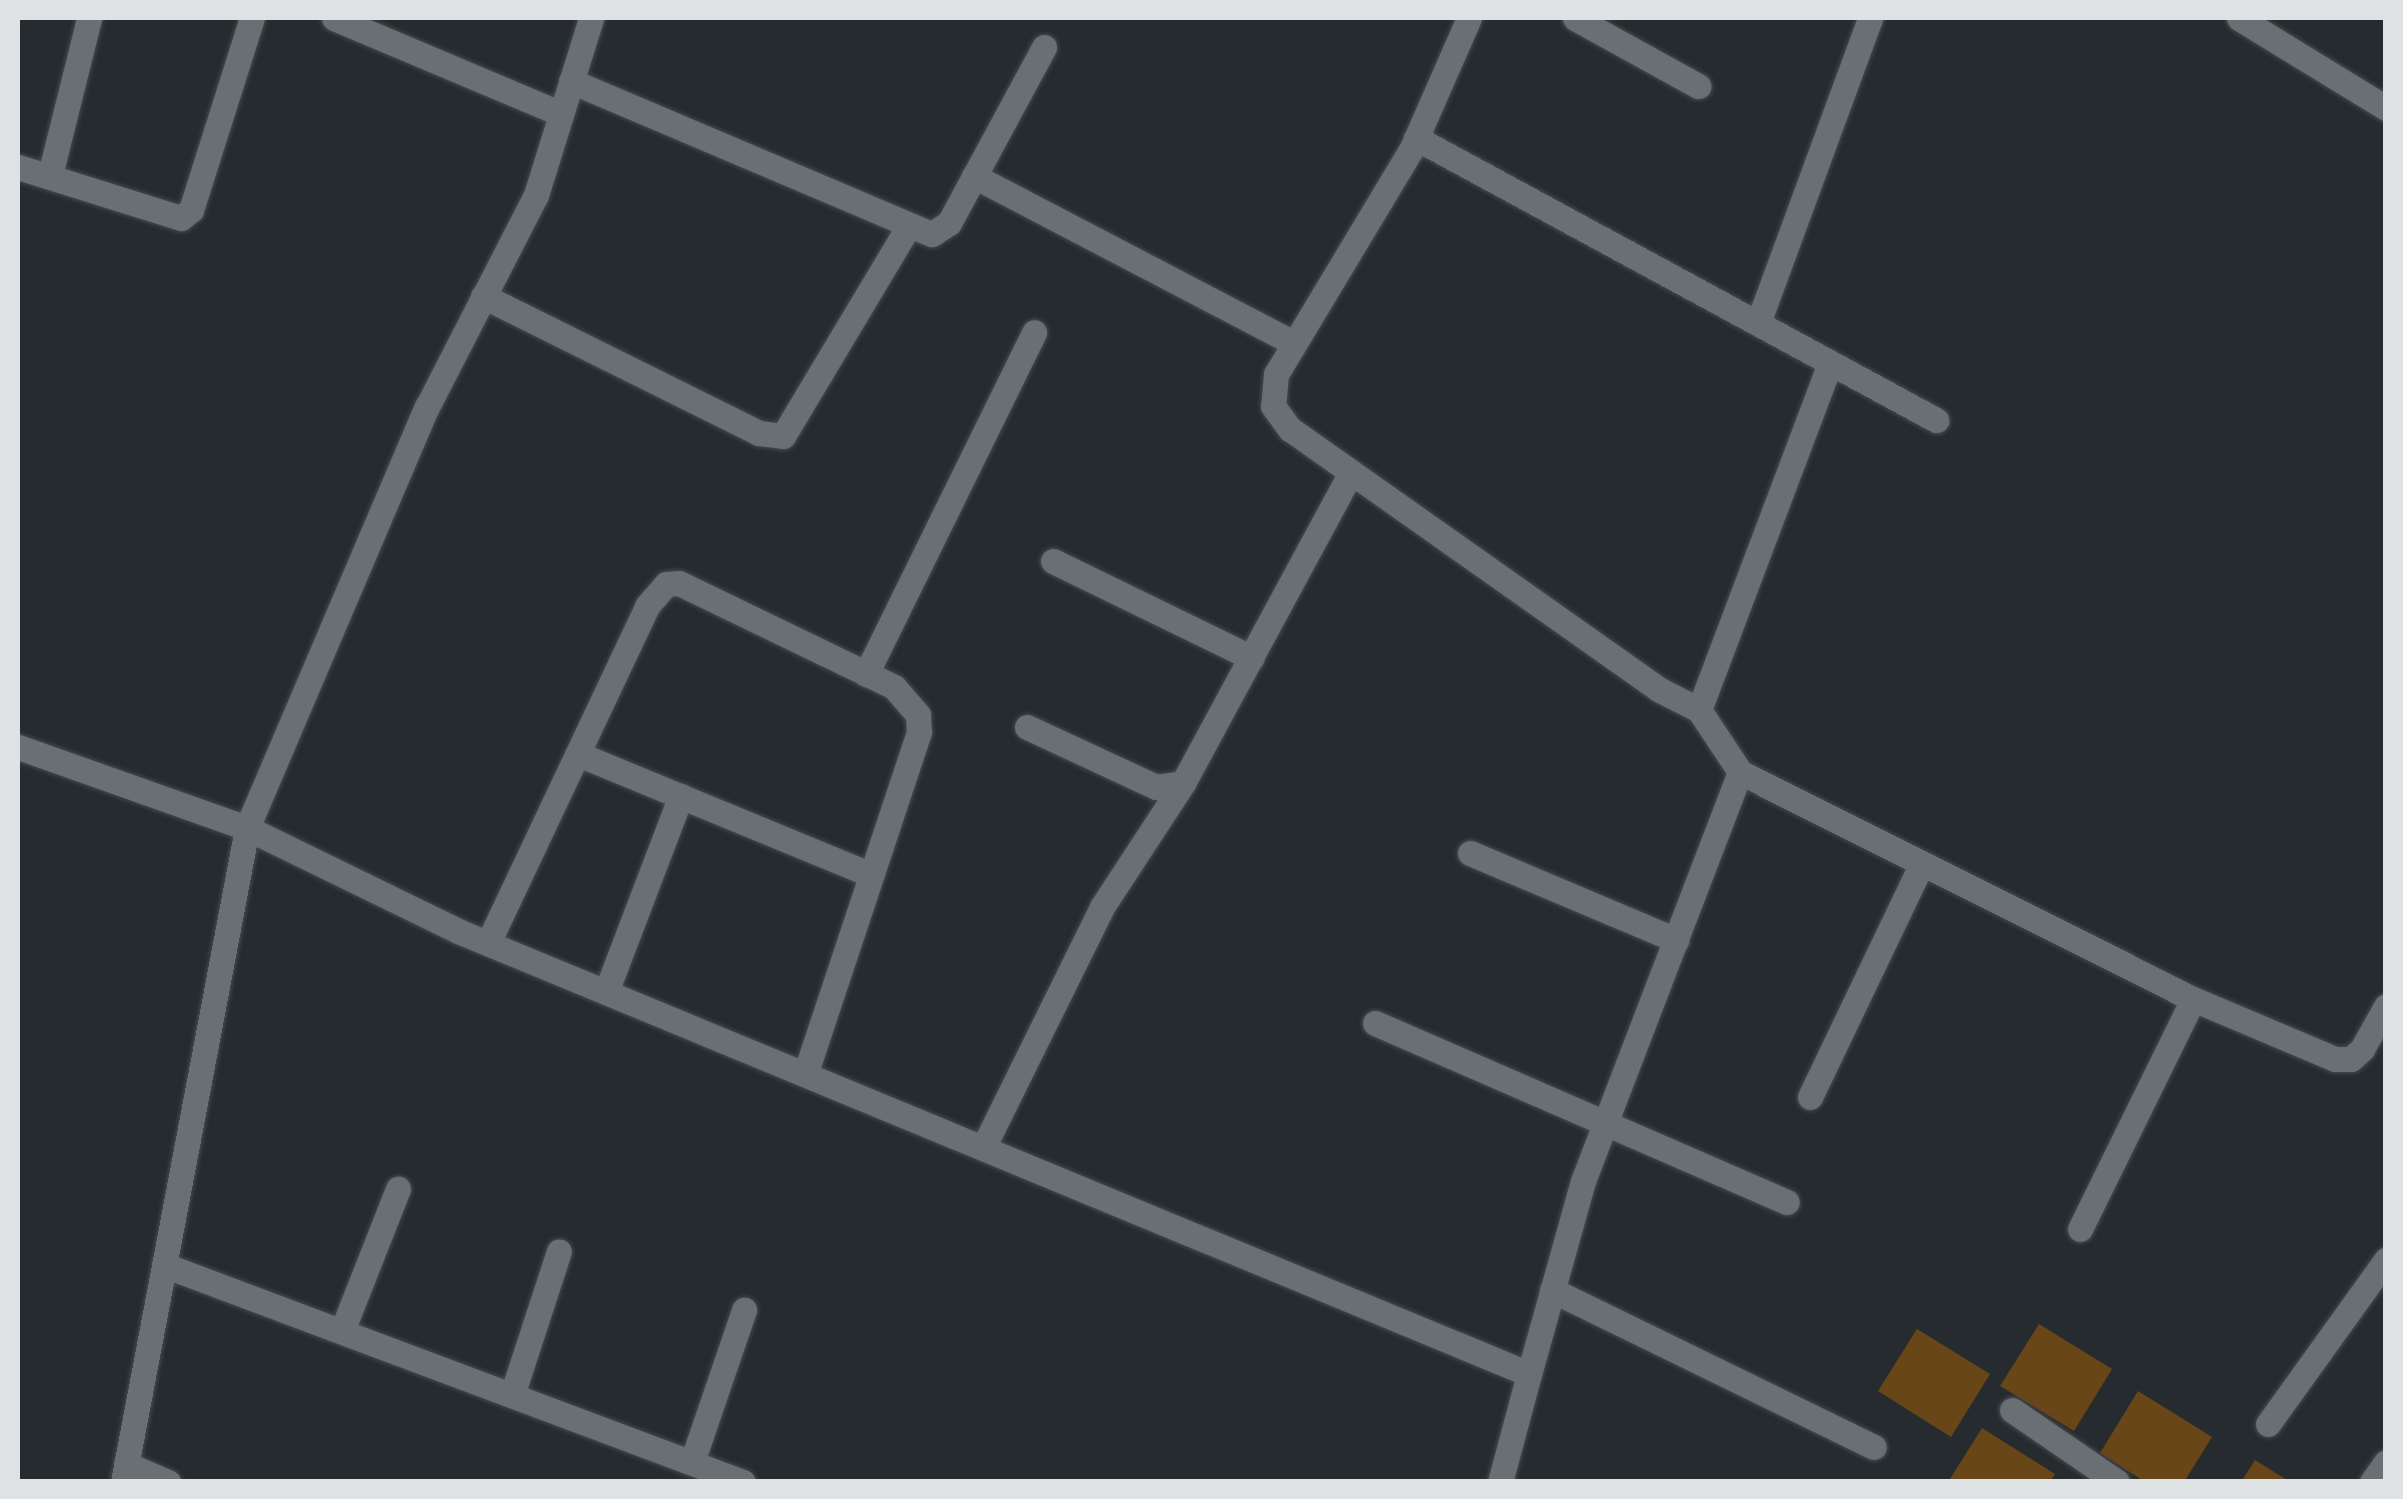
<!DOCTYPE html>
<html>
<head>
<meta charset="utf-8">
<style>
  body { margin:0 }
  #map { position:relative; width:2403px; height:1499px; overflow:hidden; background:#262b2f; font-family:Cabin,sans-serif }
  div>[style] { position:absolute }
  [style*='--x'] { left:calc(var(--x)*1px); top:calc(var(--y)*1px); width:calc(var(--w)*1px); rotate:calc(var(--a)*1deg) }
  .building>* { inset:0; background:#694617 }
  .roads { filter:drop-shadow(0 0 2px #454a4c) drop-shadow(0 0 2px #454a4c) }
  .minor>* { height:25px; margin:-12.5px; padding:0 12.5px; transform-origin:12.5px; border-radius:12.5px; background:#6a6f74 }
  span { translate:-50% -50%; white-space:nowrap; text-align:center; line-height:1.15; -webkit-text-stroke:8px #262b2f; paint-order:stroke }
  .frame { position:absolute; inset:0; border:20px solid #dfe2e4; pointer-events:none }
</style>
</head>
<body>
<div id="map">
  <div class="building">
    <div style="clip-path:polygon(2039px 1324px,2112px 1369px,2074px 1431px,2000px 1386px)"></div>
    <div style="clip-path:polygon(1917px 1329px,1990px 1374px,1951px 1437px,1878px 1391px)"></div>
    <div style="clip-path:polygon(2138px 1391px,2212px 1437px,2184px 1482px,2145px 1482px,2100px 1453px)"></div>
    <div style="clip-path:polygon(1982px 1428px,2055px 1474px,2050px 1482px,1948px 1482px)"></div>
    <div style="clip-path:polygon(2255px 1460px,2290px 1482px,2241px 1482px)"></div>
  </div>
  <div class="roads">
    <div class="minor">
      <div style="--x:334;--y:18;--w:246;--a:22.9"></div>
      <div style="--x:1469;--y:18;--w:142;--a:113.7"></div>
      <div style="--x:1412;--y:148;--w:264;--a:121"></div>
      <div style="--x:1276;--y:374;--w:32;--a:95"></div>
      <div style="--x:1273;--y:406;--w:29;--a:54"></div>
      <div style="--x:1290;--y:429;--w:451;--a:35.2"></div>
      <div style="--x:1658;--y:689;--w:46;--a:27.1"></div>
      <div style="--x:1699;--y:710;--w:74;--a:56.5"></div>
      <div style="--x:1740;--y:772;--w:438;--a:111"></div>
      <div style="--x:1583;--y:1181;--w:200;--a:105.6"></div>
      <div style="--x:1575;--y:18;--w:141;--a:28.9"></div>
      <div style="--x:2239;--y:18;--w:172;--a:31.5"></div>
      <div style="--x:571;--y:81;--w:392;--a:23"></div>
      <div style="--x:932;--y:234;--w:20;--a:-33"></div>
      <div style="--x:949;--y:223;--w:200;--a:-61.6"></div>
      <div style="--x:1416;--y:138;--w:592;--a:28.47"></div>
      <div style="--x:18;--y:167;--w:171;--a:17.4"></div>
      <div style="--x:181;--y:218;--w:13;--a:-39"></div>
      <div style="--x:191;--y:210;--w:201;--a:-72.4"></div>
      <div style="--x:50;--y:175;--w:162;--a:-76"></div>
      <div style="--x:974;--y:176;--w:361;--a:27.6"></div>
      <div style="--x:483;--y:296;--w:308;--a:26.4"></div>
      <div style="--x:759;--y:433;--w:24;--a:7"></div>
      <div style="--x:783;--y:436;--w:244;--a:-59.1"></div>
      <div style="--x:1758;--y:323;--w:325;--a:-69.8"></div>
      <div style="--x:1053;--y:561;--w:221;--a:26"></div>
      <div style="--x:866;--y:674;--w:381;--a:-63.8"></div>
      <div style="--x:1699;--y:710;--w:371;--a:-69.3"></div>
      <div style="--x:1027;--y:727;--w:142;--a:24.9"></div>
      <div style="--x:1156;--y:787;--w:27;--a:-8"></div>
      <div style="--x:1183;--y:783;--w:353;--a:-61.6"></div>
      <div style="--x:18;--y:747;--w:243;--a:19.5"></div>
      <div style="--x:247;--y:828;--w:235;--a:26"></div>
      <div style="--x:458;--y:931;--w:1159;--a:22.47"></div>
      <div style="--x:1529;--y:1374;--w:112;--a:105"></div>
      <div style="--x:578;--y:754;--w:317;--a:22.4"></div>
      <div style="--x:1740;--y:772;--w:507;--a:26.62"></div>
      <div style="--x:2193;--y:999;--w:154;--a:22.9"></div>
      <div style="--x:2335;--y:1059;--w:16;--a:0"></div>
      <div style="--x:2351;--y:1059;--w:15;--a:-42"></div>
      <div style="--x:2362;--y:1049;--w:49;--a:-60.8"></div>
      <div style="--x:1470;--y:853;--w:224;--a:22.9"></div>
      <div style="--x:488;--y:943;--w:373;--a:-64.7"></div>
      <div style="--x:647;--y:606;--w:29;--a:-49"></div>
      <div style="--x:666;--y:584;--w:13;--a:-4"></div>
      <div style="--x:679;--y:583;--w:239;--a:25.8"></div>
      <div style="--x:894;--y:687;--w:37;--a:49"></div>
      <div style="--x:918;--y:715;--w:17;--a:87"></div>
      <div style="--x:919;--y:732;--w:360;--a:108.4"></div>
      <div style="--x:606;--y:992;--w:210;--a:-69.1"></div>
      <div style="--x:1375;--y:1023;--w:449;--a:23.5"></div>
      <div style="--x:1810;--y:1097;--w:257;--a:-64.4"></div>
      <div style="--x:983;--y:1148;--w:269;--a:-63.7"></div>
      <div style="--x:1102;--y:907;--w:148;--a:-56.8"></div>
      <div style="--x:2080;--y:1229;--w:256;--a:-63.8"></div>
      <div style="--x:164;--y:1265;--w:618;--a:20.55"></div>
      <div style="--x:1552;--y:1290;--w:358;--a:26"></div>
      <div style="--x:342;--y:1331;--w:153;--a:-68.5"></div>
      <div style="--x:512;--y:1395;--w:151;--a:-71.9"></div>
      <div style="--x:2012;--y:1410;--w:127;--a:34.4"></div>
      <div style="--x:2268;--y:1424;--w:202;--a:-54.3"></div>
      <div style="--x:692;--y:1462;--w:161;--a:-71.1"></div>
      <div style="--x:126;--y:1464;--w:46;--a:23.2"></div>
      <div style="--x:123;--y:1482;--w:666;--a:-79.26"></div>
      <div style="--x:247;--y:828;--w:458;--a:-66.9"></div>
      <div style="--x:427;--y:407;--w:238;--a:-62.8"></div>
      <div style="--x:536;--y:195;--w:185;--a:-72.7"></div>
      <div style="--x:2372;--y:1482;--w:24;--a:-55"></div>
    </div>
  </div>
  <div class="frame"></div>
</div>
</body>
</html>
